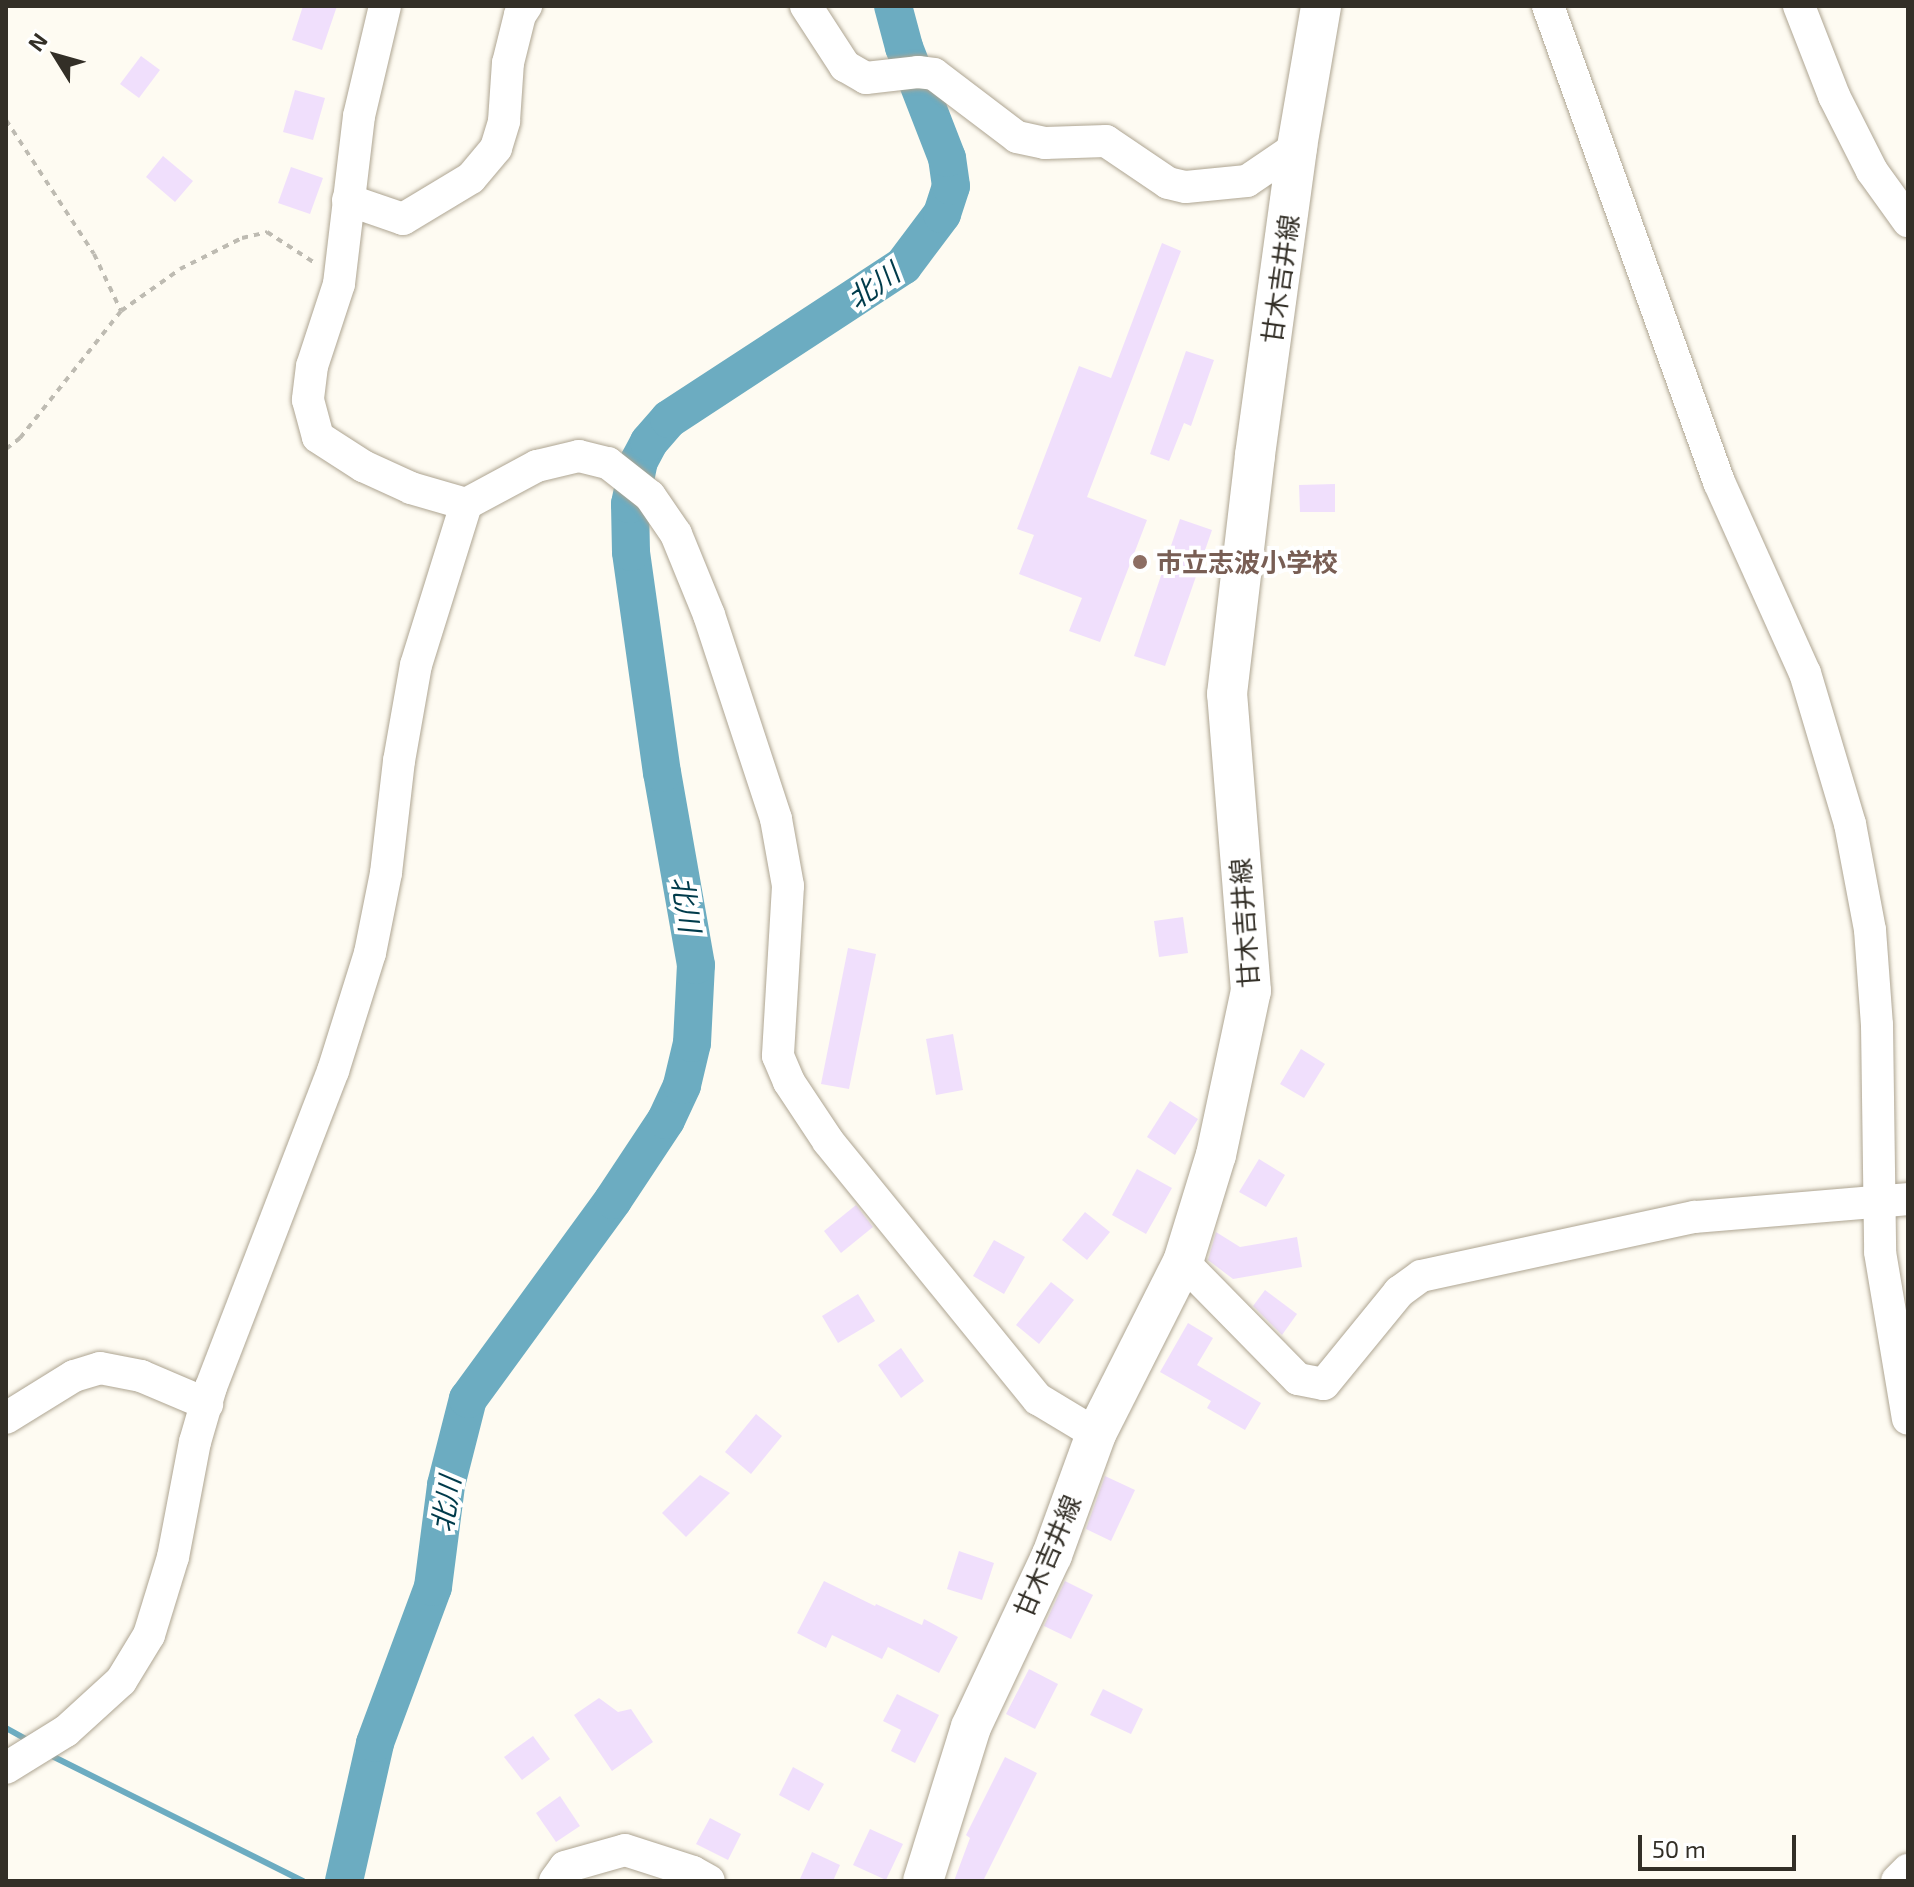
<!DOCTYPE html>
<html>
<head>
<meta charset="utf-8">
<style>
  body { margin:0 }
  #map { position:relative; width:1914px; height:1887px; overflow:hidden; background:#fefbf2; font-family:"Exo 2","Noto Sans JP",sans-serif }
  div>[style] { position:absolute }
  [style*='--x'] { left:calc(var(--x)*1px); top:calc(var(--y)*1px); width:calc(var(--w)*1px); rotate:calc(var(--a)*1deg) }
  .stream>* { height:6px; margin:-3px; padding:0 3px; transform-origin:3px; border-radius:3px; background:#6cacc1 }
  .river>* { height:38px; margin:-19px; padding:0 19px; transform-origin:19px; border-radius:19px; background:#6cacc1 }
  .building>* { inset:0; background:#f0dffc }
  .path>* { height:4px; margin-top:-2px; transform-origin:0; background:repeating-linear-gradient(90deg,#bebbb2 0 6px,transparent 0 12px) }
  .roads { filter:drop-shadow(0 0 2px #aea592) drop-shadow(0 0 2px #aea592) }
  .minor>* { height:32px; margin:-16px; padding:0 16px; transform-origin:16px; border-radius:16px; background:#fff }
  .major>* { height:40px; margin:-20px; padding:0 20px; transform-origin:20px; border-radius:20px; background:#fff }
  .dots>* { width:22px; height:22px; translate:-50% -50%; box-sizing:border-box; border:4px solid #fff; border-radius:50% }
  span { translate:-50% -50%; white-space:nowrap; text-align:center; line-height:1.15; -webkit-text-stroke:8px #fff; paint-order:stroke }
  .street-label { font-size:26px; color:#332f27 }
  .education-label { font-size:26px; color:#785e54; font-weight:700 }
  .left { translate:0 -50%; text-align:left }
  .water-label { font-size:28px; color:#003b4b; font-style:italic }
  .frame { position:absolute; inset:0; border:8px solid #332f27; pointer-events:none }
  .north { position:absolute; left:16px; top:16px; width:80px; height:80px; -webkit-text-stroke:6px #fff; paint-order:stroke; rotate:307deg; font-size:22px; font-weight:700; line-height:32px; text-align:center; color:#332f27 }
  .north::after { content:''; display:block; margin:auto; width:28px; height:36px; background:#332f27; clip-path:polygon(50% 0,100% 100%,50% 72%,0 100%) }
  .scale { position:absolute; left:1638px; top:1835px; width:158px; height:36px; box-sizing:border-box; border:4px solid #332f27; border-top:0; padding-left:10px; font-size:24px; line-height:28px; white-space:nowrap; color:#332f27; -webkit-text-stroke:6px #fff; paint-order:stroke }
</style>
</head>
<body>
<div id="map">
  <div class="stream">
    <div style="--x:6;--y:1728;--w:29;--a:29"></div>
    <div style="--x:50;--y:1755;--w:283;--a:26.5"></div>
  </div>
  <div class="river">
    <div style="--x:344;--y:1881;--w:141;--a:-77.3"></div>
    <div style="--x:375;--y:1743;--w:166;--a:-69.6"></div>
    <div style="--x:433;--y:1587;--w:103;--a:-82.7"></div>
    <div style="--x:446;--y:1485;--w:89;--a:-75.7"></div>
    <div style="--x:468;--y:1399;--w:246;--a:-53.9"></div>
    <div style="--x:613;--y:1200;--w:96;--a:-56.5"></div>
    <div style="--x:666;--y:1120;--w:38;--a:-65"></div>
    <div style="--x:682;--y:1085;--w:43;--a:-76.6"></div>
    <div style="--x:692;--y:1043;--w:78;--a:-87.1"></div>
    <div style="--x:696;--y:965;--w:195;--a:-100"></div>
    <div style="--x:662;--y:773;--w:223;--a:-98"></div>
    <div style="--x:631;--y:552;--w:48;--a:-91.2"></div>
    <div style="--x:630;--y:504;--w:44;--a:-78.2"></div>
    <div style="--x:639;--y:461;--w:21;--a:-62"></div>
    <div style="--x:649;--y:442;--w:30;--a:-49"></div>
    <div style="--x:669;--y:419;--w:280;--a:-33.2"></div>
    <div style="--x:903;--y:266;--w:65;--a:-53.1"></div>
    <div style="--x:942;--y:214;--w:29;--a:-72"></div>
    <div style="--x:951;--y:186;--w:28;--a:-98"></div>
    <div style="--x:947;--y:158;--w:119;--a:-111.2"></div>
    <div style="--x:904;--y:47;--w:42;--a:-105"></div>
  </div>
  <div class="building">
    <div style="clip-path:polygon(303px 6px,337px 6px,322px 50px,292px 40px)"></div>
    <div style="clip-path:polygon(141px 56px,160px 70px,139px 98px,120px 84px)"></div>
    <div style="clip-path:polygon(295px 90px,325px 98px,313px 140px,283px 132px)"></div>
    <div style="clip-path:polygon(163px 156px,193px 181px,175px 202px,146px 177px)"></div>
    <div style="clip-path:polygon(291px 167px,323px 178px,310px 214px,278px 203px)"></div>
    <div style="clip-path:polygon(1162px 243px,1181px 251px,1087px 497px,1147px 520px,1100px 642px,1069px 631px,1082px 598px,1019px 574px,1034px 535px,1017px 529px,1079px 366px,1111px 378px)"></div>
    <div style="clip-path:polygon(1186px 351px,1214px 360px,1191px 426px,1184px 423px,1169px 461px,1150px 454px)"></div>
    <div style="clip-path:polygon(1335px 484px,1335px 512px,1300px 512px,1299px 485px)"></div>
    <div style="clip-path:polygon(1180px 519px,1212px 530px,1165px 666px,1134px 656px)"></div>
    <div style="clip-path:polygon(1183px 917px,1188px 953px,1159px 957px,1154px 921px)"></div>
    <div style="clip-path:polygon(848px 948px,876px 954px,849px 1089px,821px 1084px)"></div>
    <div style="clip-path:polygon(953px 1034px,963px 1090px,936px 1095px,926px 1039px)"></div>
    <div style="clip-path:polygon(1301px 1049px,1325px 1064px,1304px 1098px,1280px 1084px)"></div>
    <div style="clip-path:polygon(1170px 1101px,1198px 1119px,1175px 1155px,1147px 1137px)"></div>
    <div style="clip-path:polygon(1259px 1159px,1285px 1175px,1266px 1207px,1239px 1192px)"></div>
    <div style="clip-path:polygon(1137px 1169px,1172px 1188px,1146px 1234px,1112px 1215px)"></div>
    <div style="clip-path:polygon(856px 1205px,873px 1227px,841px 1253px,824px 1231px)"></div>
    <div style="clip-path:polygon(1085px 1212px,1110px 1232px,1087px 1260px,1062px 1240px)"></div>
    <div style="clip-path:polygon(1216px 1232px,1240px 1247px,1297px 1237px,1302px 1267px,1233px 1279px,1208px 1260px)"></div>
    <div style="clip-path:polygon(994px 1240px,1025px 1257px,1004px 1294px,973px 1276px)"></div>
    <div style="clip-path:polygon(1051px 1282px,1074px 1300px,1039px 1344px,1016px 1325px)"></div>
    <div style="clip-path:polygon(1265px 1290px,1297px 1314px,1282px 1335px,1253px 1306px)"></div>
    <div style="clip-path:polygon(858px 1294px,875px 1321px,838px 1343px,822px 1316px)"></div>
    <div style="clip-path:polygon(1188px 1323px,1213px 1338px,1197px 1365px,1261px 1403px,1245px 1430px,1207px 1408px,1211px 1401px,1160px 1372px)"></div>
    <div style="clip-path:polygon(901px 1348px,924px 1381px,901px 1398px,878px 1365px)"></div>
    <div style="clip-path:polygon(756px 1414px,782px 1436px,751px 1474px,725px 1452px)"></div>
    <div style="clip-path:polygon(700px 1475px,730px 1493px,686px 1537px,662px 1513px)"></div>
    <div style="clip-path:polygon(1105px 1476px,1135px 1490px,1111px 1541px,1086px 1529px)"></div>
    <div style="clip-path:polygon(959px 1551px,994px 1563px,982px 1600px,947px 1589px)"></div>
    <div style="clip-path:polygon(824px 1581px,875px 1606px,876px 1604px,922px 1625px,924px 1619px,958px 1637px,939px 1673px,888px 1647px,882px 1659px,832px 1635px,826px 1648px,797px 1633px)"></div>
    <div style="clip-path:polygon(1065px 1581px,1093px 1595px,1071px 1639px,1044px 1626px)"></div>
    <div style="clip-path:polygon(1029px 1669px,1058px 1684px,1035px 1729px,1006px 1714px)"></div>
    <div style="clip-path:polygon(1103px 1689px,1143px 1709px,1131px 1734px,1090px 1715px)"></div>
    <div style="clip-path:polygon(897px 1694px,939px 1715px,915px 1763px,891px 1751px,901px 1730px,883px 1721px)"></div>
    <div style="clip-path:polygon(599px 1698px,618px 1712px,631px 1709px,653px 1742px,612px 1771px,574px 1715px)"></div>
    <div style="clip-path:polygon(533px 1736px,550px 1759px,522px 1780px,504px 1757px)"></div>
    <div style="clip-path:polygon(1005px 1757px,1037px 1773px,983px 1881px,954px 1881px,970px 1838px,966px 1835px)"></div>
    <div style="clip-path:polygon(793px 1767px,824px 1784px,809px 1811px,779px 1795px)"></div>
    <div style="clip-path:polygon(560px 1796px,580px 1826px,556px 1842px,536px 1813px)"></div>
    <div style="clip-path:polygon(710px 1818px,741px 1834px,728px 1860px,696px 1844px)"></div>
    <div style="clip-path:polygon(870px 1829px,903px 1844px,886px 1880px,853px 1865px)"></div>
    <div style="clip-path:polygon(812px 1852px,840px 1865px,833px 1881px,799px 1881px)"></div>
  </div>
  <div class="path">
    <div style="--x:6;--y:120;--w:160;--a:56.7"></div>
    <div style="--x:94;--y:254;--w:63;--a:64.7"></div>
    <div style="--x:6;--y:449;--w:18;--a:-38"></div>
    <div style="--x:20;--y:438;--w:162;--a:-51.5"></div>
    <div style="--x:121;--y:311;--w:72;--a:-35.4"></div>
    <div style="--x:180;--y:269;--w:69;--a:-26.6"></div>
    <div style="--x:242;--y:238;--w:26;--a:-13"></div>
    <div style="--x:267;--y:232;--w:57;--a:32.9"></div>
  </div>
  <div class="roads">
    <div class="minor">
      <div style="--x:385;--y:6;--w:113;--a:103.3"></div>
      <div style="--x:359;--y:116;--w:169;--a:96.8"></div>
      <div style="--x:339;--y:284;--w:86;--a:108.2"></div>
      <div style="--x:312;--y:366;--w:34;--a:97"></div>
      <div style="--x:308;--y:400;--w:38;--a:75"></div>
      <div style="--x:318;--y:437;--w:54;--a:32.8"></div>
      <div style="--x:363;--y:466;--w:53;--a:24.6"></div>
      <div style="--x:411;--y:488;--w:57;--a:16.2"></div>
      <div style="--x:806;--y:6;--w:72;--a:57"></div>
      <div style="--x:845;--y:66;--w:24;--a:30"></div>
      <div style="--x:866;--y:78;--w:52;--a:-6.6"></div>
      <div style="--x:918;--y:72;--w:16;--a:7"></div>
      <div style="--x:934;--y:74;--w:104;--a:37.2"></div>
      <div style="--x:1017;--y:137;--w:29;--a:12"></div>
      <div style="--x:1045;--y:143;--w:61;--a:-1.9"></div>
      <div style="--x:1106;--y:141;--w:75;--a:34.1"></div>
      <div style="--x:1168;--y:183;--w:18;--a:13"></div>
      <div style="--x:1186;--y:187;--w:61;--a:-5.6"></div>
      <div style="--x:1247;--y:181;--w:60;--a:-34.2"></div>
      <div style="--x:1548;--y:6;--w:506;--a:70.24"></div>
      <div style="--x:1719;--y:482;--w:209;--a:65.8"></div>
      <div style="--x:1805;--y:673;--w:158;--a:73.4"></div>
      <div style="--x:1850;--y:824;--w:108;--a:79.3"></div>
      <div style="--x:1870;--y:930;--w:95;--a:85.8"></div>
      <div style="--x:1877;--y:1025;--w:227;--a:89.2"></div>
      <div style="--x:1880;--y:1252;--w:169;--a:80.5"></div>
      <div style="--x:1799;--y:6;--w:97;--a:68.7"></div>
      <div style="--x:1834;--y:96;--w:84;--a:63.1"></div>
      <div style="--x:1872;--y:171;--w:62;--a:54.2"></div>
      <div style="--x:348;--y:200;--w:58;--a:19.1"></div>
      <div style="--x:403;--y:219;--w:79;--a:-31.1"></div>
      <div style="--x:471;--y:178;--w:39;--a:-50"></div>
      <div style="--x:496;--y:148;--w:28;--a:-73"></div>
      <div style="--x:504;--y:121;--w:58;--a:-86.1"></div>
      <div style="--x:508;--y:63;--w:49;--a:-76"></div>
      <div style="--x:520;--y:15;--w:11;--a:-56"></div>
      <div style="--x:1183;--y:1262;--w:164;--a:45.5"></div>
      <div style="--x:1298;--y:1379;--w:26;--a:11"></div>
      <div style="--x:1324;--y:1384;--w:119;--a:-50.8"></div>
      <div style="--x:1399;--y:1292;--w:27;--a:-36"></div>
      <div style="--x:1421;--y:1276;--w:280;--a:-12.2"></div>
      <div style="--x:1695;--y:1217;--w:214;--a:-4.8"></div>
      <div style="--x:6;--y:1418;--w:80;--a:-31.7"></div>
      <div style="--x:74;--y:1376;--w:27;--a:-17"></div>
      <div style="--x:100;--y:1368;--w:42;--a:11"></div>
      <div style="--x:141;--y:1376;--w:72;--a:23"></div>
      <div style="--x:6;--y:1768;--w:70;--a:-31.7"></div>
      <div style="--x:66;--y:1731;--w:74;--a:-42.3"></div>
      <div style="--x:121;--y:1681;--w:54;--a:-58.7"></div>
      <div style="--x:149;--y:1635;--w:82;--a:-72.9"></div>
      <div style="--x:173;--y:1557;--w:117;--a:-79.2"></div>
      <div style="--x:195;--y:1442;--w:57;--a:-73.8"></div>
      <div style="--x:211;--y:1387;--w:339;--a:-68.9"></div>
      <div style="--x:333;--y:1071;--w:124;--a:-72.6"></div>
      <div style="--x:370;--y:953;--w:82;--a:-78.7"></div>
      <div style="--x:386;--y:873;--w:113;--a:-83.4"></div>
      <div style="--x:399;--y:761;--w:97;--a:-80"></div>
      <div style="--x:416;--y:665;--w:169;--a:-72.7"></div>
      <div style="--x:466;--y:504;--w:81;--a:-28.2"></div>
      <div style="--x:537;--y:466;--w:43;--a:-13.4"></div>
      <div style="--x:579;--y:456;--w:30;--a:14"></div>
      <div style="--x:608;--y:463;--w:53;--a:38.2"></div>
      <div style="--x:650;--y:496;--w:46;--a:55.6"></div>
      <div style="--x:676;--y:534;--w:87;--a:67.8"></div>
      <div style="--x:709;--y:615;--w:215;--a:71.8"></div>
      <div style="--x:776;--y:819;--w:68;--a:79.8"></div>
      <div style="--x:788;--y:886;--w:170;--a:93.4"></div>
      <div style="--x:778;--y:1056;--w:28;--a:67"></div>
      <div style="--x:789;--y:1082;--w:71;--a:56.5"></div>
      <div style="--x:828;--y:1141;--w:333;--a:50.9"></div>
      <div style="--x:1038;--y:1399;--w:68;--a:31.1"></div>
      <div style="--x:555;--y:1881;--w:17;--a:-54"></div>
      <div style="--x:565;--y:1867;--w:62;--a:-15.8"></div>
      <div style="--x:625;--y:1850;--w:71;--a:17.9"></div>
      <div style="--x:693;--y:1872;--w:18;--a:29"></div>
      <div style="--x:1897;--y:1881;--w:16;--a:-45"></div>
    </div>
    <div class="major">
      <div style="--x:923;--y:1881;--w:161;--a:-72.7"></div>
      <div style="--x:971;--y:1727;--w:190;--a:-64.8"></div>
      <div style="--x:1052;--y:1555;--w:129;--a:-70"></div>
      <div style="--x:1096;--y:1434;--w:193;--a:-63.2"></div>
      <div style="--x:1183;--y:1262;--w:112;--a:-72.9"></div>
      <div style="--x:1216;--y:1155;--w:168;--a:-78"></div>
      <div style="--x:1251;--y:991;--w:298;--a:-94.6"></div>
      <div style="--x:1227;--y:694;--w:241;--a:-83.3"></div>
      <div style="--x:1255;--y:455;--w:311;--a:-82.2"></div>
      <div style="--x:1297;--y:147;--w:143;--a:-80.3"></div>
    </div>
  </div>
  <div class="dots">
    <div style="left:1140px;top:562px;background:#8d6e63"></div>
  </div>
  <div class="street-label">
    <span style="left:1280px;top:279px;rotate:-82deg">甘木吉井線</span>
    <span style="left:1244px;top:923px;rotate:-94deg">甘木吉井線</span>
    <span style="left:1047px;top:1556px;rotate:-67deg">甘木吉井線</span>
  </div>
  <div class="education-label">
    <span class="left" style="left:1156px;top:562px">市立志波小学校</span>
  </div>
  <div class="water-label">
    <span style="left:873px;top:285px;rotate:-35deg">北川</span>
    <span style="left:687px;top:904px;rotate:81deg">北川</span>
    <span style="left:445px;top:1504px;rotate:-81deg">北川</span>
  </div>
  <div class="frame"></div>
  <div class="north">N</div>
  <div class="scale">50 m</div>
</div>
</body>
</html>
